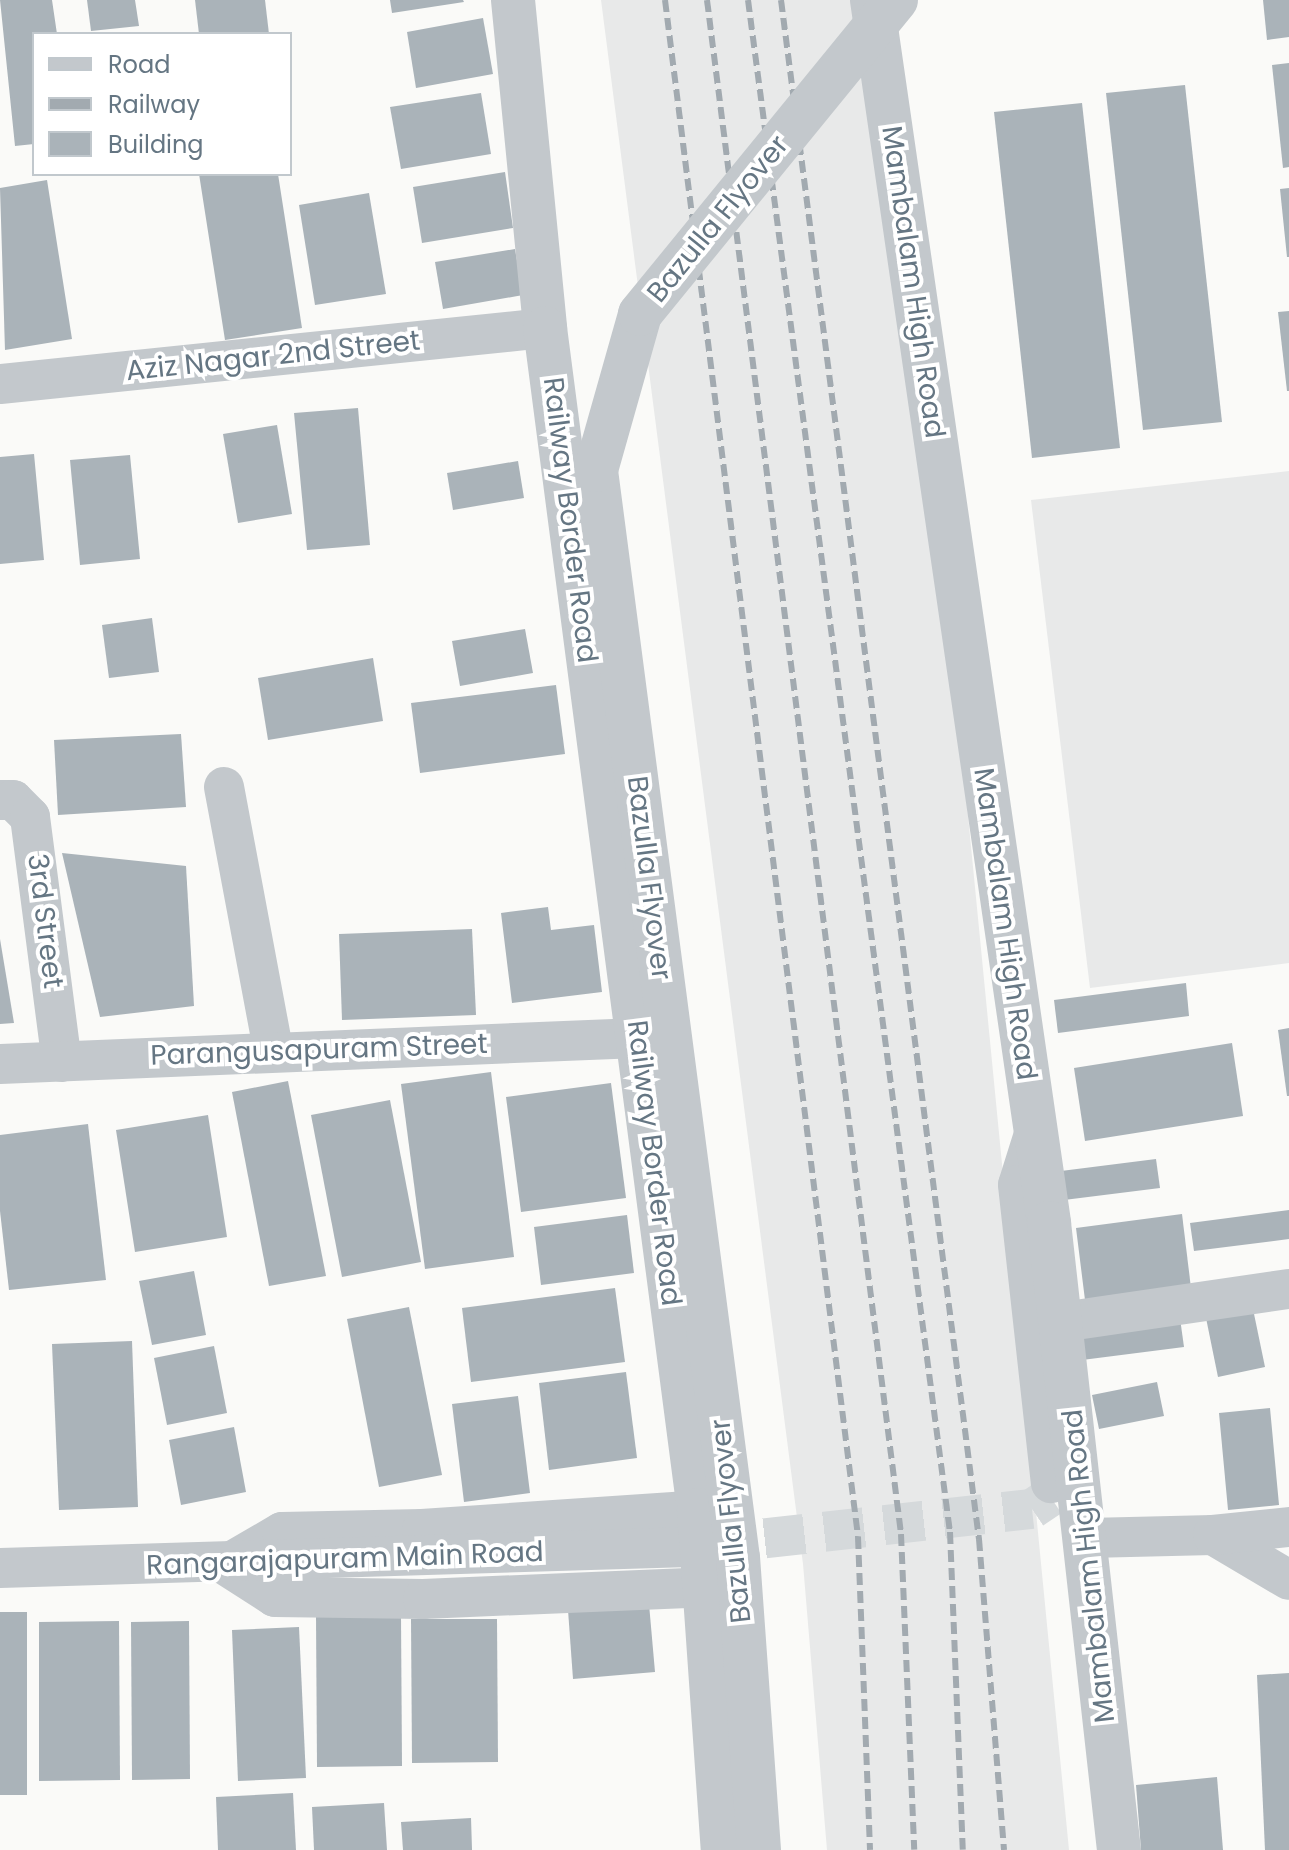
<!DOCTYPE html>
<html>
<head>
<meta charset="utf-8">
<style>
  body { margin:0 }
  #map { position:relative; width:1289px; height:1850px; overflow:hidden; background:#fafaf8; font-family:Poppins,sans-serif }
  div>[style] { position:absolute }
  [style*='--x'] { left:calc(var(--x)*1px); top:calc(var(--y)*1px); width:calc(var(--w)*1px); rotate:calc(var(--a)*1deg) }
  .built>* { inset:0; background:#e8e9e9 }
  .building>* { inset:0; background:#aab3b9 }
  .minor-tunnel>* { height:40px; margin-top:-20px; transform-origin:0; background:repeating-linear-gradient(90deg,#d5d9db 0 40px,transparent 0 60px) }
  .minor>* { height:40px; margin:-20px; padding:0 20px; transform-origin:20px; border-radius:20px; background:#c3c8cc }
  .tertiary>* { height:44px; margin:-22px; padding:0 22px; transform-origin:22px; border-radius:22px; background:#c3c8cc }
  .rail>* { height:6px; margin-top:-3px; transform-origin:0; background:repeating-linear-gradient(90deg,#a2aab0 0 12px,transparent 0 18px) }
  .tertiary-bridge>* { height:44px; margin:-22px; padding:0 22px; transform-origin:22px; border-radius:22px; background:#c3c8cc }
  span { translate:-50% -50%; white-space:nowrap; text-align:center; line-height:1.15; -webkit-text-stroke:8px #fff; paint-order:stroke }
  .street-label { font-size:28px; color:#657683 }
  .legend { position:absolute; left:32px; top:32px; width:260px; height:144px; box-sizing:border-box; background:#fff; border:2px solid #c1c8cd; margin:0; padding:10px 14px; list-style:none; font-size:24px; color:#657683 }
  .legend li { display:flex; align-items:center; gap:16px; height:40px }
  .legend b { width:40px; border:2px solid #c1c8cd }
</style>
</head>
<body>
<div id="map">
  <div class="built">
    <div style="clip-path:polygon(601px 0,857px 0,957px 703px,1069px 1850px,827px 1850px,803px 1564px)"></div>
    <div style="clip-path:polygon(1289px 471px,1289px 963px,1090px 988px,1031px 500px)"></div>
  </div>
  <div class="building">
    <div style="clip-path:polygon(0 0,52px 0,57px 34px,34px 34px,34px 144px,15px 146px)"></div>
    <div style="clip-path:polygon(87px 0,135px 0,139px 26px,91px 31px)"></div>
    <div style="clip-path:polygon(195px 0,265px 0,269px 34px,199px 34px)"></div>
    <div style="clip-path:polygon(390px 0,463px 0,464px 2px,392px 13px)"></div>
    <div style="clip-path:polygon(1263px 0,1289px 0,1289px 37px,1267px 40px)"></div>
    <div style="clip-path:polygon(483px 18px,493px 74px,416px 88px,407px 32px)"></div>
    <div style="clip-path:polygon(1289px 63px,1289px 167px,1283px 168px,1272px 65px)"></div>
    <div style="clip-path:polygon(1185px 85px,1222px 422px,1143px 430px,1106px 93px)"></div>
    <div style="clip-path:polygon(481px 93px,491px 154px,401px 169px,390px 107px)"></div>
    <div style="clip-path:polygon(1082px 103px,1120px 448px,1032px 458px,994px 112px)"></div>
    <div style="clip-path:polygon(505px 172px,513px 228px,422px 243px,413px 187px)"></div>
    <div style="clip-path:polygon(199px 174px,278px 174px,302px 328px,225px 340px)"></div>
    <div style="clip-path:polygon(47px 180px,72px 339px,5px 350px,0 188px)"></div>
    <div style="clip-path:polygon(1289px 188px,1289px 257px,1287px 257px,1280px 189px)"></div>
    <div style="clip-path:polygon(369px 193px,386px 294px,315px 305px,299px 205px)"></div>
    <div style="clip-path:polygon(515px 249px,523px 295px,443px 309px,435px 262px)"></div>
    <div style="clip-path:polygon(1289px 311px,1289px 391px,1287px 391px,1278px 312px)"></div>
    <div style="clip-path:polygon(358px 408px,370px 545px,307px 550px,294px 413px)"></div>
    <div style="clip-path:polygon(277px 425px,292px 514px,238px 523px,223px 434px)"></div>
    <div style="clip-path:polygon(34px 454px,44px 560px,0 564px,0 457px)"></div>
    <div style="clip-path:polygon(130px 455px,140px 559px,80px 565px,70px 460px)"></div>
    <div style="clip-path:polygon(518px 461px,524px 498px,453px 510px,447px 473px)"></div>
    <div style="clip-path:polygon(152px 618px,159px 672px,109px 678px,102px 625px)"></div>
    <div style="clip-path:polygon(525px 629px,533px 673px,460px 686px,452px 641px)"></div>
    <div style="clip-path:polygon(373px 658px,383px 721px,268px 740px,258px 678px)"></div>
    <div style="clip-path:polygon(556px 685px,565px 754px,420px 773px,411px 703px)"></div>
    <div style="clip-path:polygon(181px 734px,186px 807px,58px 815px,54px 740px)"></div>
    <div style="clip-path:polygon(62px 853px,186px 866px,194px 1006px,100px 1017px)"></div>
    <div style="clip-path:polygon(548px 907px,551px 930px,594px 925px,602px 992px,512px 1003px,501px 913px)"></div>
    <div style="clip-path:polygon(472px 929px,476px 1015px,342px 1020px,339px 934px)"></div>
    <div style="clip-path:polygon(0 939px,14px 1023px,0 1024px)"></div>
    <div style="clip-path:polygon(1186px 983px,1189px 1016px,1058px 1033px,1054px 1000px)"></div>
    <div style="clip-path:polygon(1289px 1028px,1289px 1096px,1287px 1096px,1278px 1030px)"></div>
    <div style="clip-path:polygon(1232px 1043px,1243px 1116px,1085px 1141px,1074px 1068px)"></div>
    <div style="clip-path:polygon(491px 1072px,514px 1257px,425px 1269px,401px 1084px)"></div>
    <div style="clip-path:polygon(288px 1081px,326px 1276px,269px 1286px,232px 1092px)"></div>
    <div style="clip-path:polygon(611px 1083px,626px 1198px,521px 1212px,506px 1097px)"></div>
    <div style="clip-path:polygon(390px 1100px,421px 1262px,342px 1277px,311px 1115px)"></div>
    <div style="clip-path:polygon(208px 1115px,227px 1237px,135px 1252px,116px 1130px)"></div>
    <div style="clip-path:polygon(88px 1124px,106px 1280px,9px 1290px,0 1211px,0 1135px)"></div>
    <div style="clip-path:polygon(1156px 1159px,1160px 1188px,1064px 1200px,1061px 1171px)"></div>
    <div style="clip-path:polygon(1289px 1210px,1289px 1239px,1194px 1251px,1190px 1223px)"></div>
    <div style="clip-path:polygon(1182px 1214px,1191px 1288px,1085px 1300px,1076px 1228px)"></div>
    <div style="clip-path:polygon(627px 1215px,634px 1273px,541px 1285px,534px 1227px)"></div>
    <div style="clip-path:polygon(194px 1271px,206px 1335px,152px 1345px,139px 1281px)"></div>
    <div style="clip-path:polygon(615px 1288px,625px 1362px,471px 1382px,462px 1308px)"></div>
    <div style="clip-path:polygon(409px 1307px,442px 1475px,379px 1487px,347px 1319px)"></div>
    <div style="clip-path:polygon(1253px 1309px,1265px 1367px,1218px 1377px,1206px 1318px)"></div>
    <div style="clip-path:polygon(1179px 1311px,1184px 1347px,1082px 1360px,1077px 1324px)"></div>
    <div style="clip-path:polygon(132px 1341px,138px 1507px,59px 1510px,52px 1344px)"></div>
    <div style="clip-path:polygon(214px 1346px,227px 1413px,167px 1425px,154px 1358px)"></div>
    <div style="clip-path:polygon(626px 1372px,637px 1458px,549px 1470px,539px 1383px)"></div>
    <div style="clip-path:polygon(1157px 1382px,1164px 1416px,1099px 1429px,1092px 1395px)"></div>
    <div style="clip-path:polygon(518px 1396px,530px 1493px,464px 1502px,452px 1404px)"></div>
    <div style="clip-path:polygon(1270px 1408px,1279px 1505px,1228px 1510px,1219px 1413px)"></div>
    <div style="clip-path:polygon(234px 1427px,246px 1492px,181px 1505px,169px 1440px)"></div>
    <div style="clip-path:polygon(649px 1604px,655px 1672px,573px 1679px,568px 1610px)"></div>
    <div style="clip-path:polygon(0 1612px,27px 1612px,27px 1795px,0 1795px)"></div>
    <div style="clip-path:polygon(316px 1616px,401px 1616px,402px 1766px,317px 1767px)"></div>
    <div style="clip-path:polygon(411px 1619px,497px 1619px,498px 1762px,412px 1763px)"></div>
    <div style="clip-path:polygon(119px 1621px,120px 1780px,39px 1781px,39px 1622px)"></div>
    <div style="clip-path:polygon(189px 1621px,190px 1779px,132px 1780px,131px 1622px)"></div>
    <div style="clip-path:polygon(299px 1627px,306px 1778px,238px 1781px,232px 1630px)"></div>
    <div style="clip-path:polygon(1289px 1673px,1289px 1850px,1265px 1850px,1257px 1675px)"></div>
    <div style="clip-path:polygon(1217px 1777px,1223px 1850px,1141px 1850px,1136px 1785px)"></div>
    <div style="clip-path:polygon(293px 1793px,296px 1850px,218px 1850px,216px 1797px)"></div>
    <div style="clip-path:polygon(384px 1803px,387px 1850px,314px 1850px,312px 1807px)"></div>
    <div style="clip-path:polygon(471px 1818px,472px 1850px,403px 1850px,401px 1822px)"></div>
  </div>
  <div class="minor-tunnel">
    <div style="--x:705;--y:1545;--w:329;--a:-6.3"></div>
    <div style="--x:1032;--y:1509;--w:22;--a:-34"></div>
    <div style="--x:1050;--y:1497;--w:14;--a:-86"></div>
  </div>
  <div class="minor">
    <div style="--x:0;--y:384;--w:548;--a:-5.87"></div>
    <div style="--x:224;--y:787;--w:268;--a:79.4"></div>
    <div style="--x:0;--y:800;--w:13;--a:0"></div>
    <div style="--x:13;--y:800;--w:24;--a:45"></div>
    <div style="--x:30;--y:817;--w:247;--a:82.6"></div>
    <div style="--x:0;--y:1064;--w:639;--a:-2.33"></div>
    <div style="--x:1034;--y:1134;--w:53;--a:107.4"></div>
    <div style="--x:1018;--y:1185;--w:300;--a:83.7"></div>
    <div style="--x:1062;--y:1322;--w:229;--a:-8.3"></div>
    <div style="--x:1213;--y:1535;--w:88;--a:30.6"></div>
    <div style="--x:1088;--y:1538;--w:125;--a:-1.4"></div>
    <div style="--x:1213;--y:1535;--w:76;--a:-6"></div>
    <div style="--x:232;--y:1561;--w:58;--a:-30.1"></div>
    <div style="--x:282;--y:1532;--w:140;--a:-1.2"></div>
    <div style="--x:422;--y:1529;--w:278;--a:-3.9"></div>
    <div style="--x:225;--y:1565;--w:59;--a:32.6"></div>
    <div style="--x:275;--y:1597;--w:148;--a:0.8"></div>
    <div style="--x:423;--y:1599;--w:283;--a:-2.4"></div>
    <div style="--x:0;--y:1568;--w:690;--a:-1.74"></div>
  </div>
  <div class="tertiary">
    <div style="--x:513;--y:0;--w:330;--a:84.4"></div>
    <div style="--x:545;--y:328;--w:1192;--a:82.58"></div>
    <div style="--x:699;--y:1510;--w:341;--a:86"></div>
    <div style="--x:872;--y:0;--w:1236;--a:81.76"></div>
    <div style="--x:1049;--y:1223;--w:631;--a:83.63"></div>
  </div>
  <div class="rail">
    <div style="--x:665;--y:0;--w:1549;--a:82.84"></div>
    <div style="--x:858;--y:1537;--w:313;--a:87.8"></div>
    <div style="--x:707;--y:0;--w:1546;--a:82.79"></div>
    <div style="--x:901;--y:1534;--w:316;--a:87.6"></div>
    <div style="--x:748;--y:0;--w:1545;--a:82.49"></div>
    <div style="--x:950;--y:1532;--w:318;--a:87.7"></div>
    <div style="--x:781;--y:0;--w:1552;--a:82.67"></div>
    <div style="--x:979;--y:1539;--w:312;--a:85.4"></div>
  </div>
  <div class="tertiary-bridge">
    <div style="--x:759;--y:1850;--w:293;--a:-94.1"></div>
    <div style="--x:738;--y:1558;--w:1097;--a:-97.44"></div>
    <div style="--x:596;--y:470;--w:162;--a:-74.2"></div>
    <div style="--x:640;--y:314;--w:405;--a:-50.8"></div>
  </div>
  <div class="street-label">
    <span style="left:718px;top:219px;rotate:-51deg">Bazulla Flyover</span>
    <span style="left:913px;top:282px;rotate:82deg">Mambalam High Road</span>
    <span style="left:273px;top:356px;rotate:-6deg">Aziz Nagar 2nd Street</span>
    <span style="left:570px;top:520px;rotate:83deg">Railway Border Road</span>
    <span style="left:649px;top:878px;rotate:83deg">Bazulla Flyover</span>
    <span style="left:45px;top:921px;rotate:83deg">3rd Street</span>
    <span style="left:1005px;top:924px;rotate:82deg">Mambalam High Road</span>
    <span style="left:319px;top:1050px;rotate:-2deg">Parangusapuram Street</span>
    <span style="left:654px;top:1163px;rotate:83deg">Railway Border Road</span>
    <span style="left:731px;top:1521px;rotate:-96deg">Bazulla Flyover</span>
    <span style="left:345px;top:1559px;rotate:-2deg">Rangarajapuram Main Road</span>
    <span style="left:1089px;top:1566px;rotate:-96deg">Mambalam High Road</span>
  </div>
  <ul class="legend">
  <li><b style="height:10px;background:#c3c8cc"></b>Road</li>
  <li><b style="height:10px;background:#a2aab0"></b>Railway</li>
  <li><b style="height:22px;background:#aab3b9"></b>Building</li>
  </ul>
</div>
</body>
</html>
